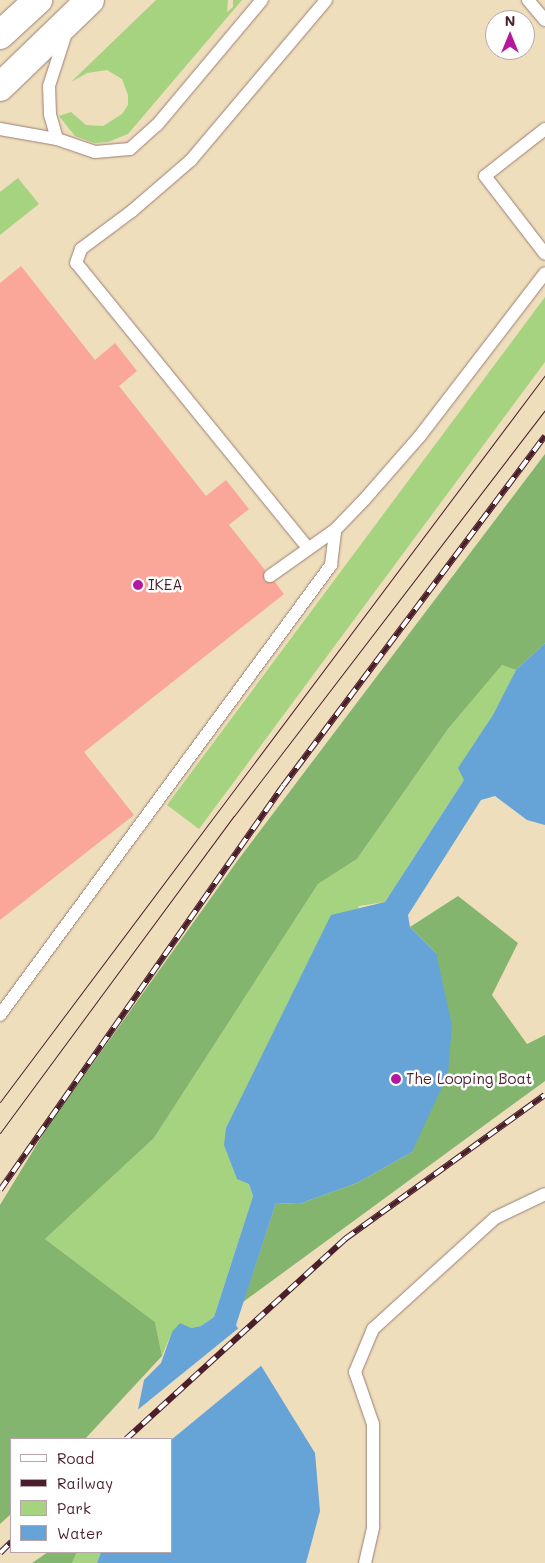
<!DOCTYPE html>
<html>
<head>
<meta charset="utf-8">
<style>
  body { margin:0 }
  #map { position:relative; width:545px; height:1563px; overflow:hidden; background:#eedebc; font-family:Mali,sans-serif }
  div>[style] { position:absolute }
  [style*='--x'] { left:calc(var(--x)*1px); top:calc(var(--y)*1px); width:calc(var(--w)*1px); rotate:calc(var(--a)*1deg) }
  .green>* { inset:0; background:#a6d380 }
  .forest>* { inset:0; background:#84b56e }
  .water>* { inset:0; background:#66a4d8 }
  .pier>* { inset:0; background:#eedebc }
  .building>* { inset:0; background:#faa79a }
  .roads { filter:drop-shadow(0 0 1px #9c7e74) drop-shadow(0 0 1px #9c7e74) }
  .lane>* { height:12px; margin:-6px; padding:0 6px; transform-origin:6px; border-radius:6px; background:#fff }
  .primary>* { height:28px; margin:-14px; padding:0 14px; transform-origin:14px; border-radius:14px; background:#fff }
  .tram>* { height:1px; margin:-0.5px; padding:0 0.5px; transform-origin:0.5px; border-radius:0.5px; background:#4a1f2b }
  .rail>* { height:5.5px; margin-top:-2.75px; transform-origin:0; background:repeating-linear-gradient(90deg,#fff 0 11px,#4a1f2b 0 22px); box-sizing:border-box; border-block:1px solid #4a1f2b }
  .dots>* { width:14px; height:14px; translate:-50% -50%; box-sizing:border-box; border:2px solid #fff; border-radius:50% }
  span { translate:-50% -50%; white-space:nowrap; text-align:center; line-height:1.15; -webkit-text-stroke:5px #fff; paint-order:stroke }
  .poi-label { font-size:15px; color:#4a1f2b }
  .left { translate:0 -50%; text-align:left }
  .legend { position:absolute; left:10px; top:1438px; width:162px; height:115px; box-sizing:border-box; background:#fff; border:1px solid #b7a5aa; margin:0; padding:6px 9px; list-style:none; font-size:15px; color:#4a1f2b }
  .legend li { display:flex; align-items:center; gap:10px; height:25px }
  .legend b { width:25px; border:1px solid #b7a5aa }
  .north { position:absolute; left:485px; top:10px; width:50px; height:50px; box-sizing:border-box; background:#fff; border:1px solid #b7a5aa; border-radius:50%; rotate:0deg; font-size:14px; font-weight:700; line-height:20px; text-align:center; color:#4a1f2b }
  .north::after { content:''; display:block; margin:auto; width:18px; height:22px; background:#b5179e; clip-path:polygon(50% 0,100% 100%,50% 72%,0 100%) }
</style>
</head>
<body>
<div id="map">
  <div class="green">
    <div style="clip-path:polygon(156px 0,228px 0,227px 12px,233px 7px,233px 0,242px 0,128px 134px,108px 142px,94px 143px,75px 136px,59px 116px,71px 112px,86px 125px,103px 126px,122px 114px,128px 105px,128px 95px,122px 79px,107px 70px,87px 73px,71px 82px)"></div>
    <div style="clip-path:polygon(18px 178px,39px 204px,0 235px,0 192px)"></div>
    <div style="clip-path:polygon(545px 297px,545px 362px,199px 829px,167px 805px)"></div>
    <div style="clip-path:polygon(502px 665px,516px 670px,464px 780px,385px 902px,359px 906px,249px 1184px,253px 1196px,214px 1317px,201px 1326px,172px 1332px,162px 1356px,155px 1322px,45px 1239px,154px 1138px,318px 884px,357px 859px,448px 729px)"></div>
    <div style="clip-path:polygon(77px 1552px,101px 1552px,97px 1563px,72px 1563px)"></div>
  </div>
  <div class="forest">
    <div style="clip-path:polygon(545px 454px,545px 643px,516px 670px,502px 665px,448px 729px,357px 859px,318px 884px,154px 1138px,45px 1239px,155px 1322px,162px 1356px,85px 1439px,11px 1439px,11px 1514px,0 1524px,0 1205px,48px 1126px,238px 860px)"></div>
    <div style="clip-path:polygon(458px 896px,518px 943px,492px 995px,527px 1044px,545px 1035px,545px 1081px,243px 1302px,276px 1203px,299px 1204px,357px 1183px,412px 1152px,436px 953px,410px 927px)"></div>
    <div style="clip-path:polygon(48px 1552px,77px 1552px,72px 1563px,32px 1563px)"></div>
  </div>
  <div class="water">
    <div style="clip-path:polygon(545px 643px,545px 825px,527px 820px,495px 796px,481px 800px,408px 915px,410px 927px,436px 953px,452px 1025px,448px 1074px,412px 1152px,357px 1183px,299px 1204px,276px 1203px,236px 1325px,315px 1453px,320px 1511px,306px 1563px,97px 1563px,101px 1552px,171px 1552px,171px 1439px,132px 1439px,144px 1380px,161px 1363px,172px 1332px,180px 1323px,191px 1328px,201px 1326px,214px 1317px,253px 1196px,249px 1184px,237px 1179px,224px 1145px,226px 1128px,331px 915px,385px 902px,464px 780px,458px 768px,493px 715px,516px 670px)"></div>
  </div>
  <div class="pier">
    <div style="clip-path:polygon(240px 1327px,262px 1365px,171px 1440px,130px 1439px,135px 1412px)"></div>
  </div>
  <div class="building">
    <div style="clip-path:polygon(21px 266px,95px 360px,115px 343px,137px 371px,119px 386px,206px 496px,226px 480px,249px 509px,229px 525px,265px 570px,264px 581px,275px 582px,284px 594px,84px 752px,134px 815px,0 920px,0 283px)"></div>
  </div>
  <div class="roads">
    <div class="lane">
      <div style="--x:528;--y:0;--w:26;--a:50"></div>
      <div style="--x:0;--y:129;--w:58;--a:10"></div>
      <div style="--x:57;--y:139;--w:40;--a:18.9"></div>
      <div style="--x:95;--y:152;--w:35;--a:-5"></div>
      <div style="--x:130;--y:149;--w:36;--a:-42"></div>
      <div style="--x:157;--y:125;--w:163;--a:-50"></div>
      <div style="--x:545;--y:129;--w:76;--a:141.9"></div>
      <div style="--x:485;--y:176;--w:98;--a:52.4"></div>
      <div style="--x:57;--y:139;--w:26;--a:-106"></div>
      <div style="--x:50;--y:114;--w:28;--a:-92"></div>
      <div style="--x:49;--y:86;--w:59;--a:-72.2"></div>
      <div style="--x:308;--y:548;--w:367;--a:-129.1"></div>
      <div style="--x:76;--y:263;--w:15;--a:-70"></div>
      <div style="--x:81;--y:249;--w:64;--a:-36.7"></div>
      <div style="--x:132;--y:211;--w:78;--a:-40.8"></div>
      <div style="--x:191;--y:160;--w:209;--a:-49.8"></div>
      <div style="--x:270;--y:576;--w:80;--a:-35.3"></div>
      <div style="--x:335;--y:530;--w:42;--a:-46"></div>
      <div style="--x:364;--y:500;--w:85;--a:-48.8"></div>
      <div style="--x:420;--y:436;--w:205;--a:-52.5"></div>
      <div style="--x:0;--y:1015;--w:559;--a:-53.66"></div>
      <div style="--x:331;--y:565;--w:35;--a:-83"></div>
      <div style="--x:365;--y:1563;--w:37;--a:-77"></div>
      <div style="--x:373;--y:1527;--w:103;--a:-90"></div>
      <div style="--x:373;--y:1424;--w:55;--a:-109.1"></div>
      <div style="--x:355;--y:1372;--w:47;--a:-67.3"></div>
      <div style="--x:373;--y:1329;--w:165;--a:-42.3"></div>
      <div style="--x:495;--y:1218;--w:55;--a:-25.6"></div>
    </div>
    <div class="primary">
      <div style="--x:0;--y:35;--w:52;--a:-42.6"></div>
      <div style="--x:0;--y:87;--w:125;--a:-44"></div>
    </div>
  </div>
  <div class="tram">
    <div style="--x:0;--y:1102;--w:909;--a:-53.14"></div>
    <div style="--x:0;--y:1133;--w:394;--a:-53.6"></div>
    <div style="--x:234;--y:816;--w:511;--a:-52.55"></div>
  </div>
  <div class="rail">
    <div style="--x:0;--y:1190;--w:493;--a:-55"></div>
    <div style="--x:283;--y:786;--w:437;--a:-53.2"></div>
    <div style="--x:126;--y:1439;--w:297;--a:-42.4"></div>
    <div style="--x:345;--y:1239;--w:246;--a:-35.8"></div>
    <div style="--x:0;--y:1553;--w:16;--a:-45"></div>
  </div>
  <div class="dots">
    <div style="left:138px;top:585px;background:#b5179e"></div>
    <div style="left:396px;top:1079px;background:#b5179e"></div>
  </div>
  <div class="poi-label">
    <span class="left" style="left:148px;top:585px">IKEA</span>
    <span class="left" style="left:406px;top:1079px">The Looping Boat</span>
  </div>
  <ul class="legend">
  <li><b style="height:6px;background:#fff"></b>Road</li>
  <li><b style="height:6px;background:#4a1f2b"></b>Railway</li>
  <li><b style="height:14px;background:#a6d380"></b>Park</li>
  <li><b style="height:14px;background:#66a4d8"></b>Water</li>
  </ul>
  <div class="north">N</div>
</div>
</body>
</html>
